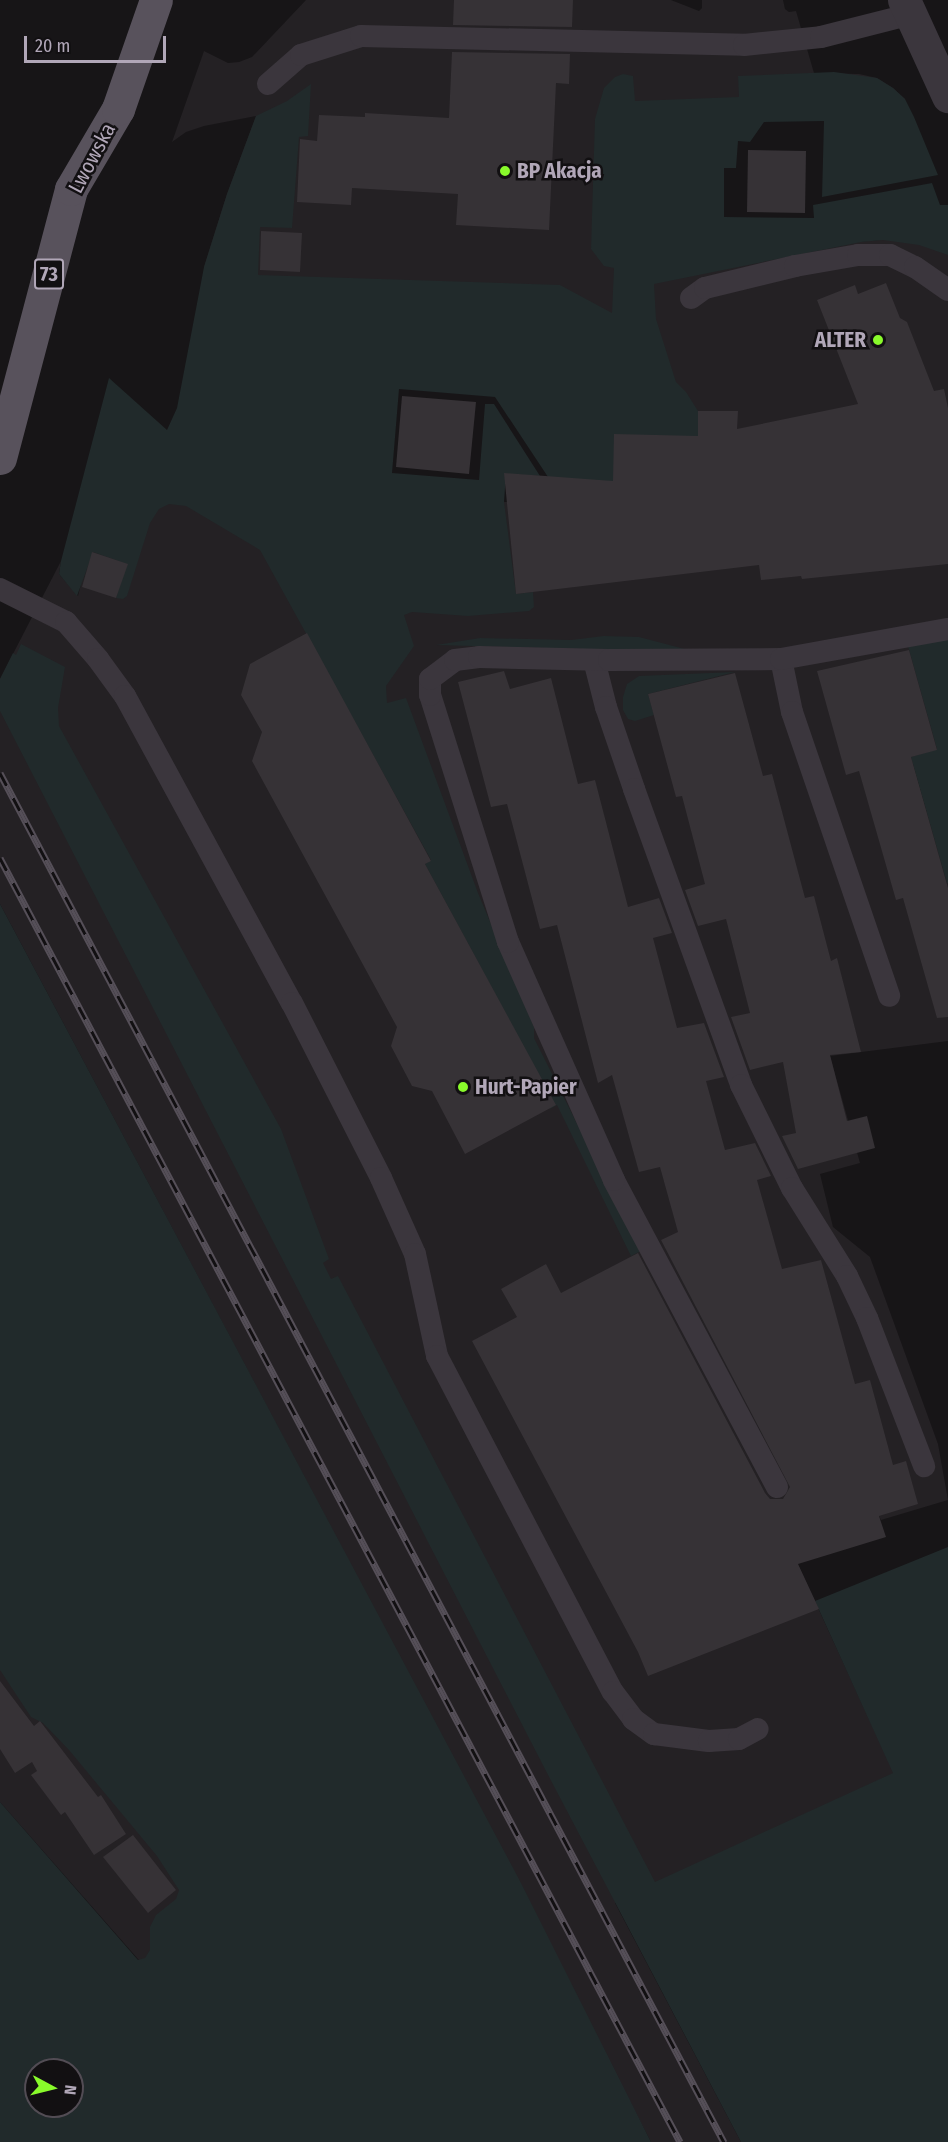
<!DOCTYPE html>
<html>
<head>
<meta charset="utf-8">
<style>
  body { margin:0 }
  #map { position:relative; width:948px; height:2142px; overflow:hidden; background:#171517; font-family:"Fira Sans Condensed",sans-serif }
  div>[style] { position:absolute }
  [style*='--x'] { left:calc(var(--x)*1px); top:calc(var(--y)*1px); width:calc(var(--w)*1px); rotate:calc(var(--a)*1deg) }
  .built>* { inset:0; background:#242124 }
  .green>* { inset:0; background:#212a2b }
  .building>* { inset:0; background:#363236 }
  .service>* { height:22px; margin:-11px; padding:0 11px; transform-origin:11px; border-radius:11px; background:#3b363d }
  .tertiary>* { height:33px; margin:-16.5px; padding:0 16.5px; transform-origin:16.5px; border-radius:16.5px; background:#3b363d }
  .primary>* { height:33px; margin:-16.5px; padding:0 16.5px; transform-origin:16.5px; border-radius:16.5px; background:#58525c }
  .rail>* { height:7px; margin-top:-3.5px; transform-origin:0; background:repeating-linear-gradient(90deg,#121012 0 14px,#554f58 0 28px); box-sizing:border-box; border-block:2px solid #554f58 }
  .dots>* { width:16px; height:16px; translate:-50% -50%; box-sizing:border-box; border:3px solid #121012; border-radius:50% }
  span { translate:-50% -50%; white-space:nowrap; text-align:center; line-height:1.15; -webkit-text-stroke:5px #121012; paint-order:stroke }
  .shield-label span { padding:2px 4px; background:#121012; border:2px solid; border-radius:4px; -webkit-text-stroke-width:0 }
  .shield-label { font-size:20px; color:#b1a7b8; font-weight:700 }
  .street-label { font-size:21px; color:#b1a7b8 }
  .poi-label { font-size:21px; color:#b1a7b8; font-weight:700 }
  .left { translate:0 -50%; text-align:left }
  .right { translate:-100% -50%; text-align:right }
  .north { position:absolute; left:24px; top:2058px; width:60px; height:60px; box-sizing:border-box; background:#121012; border:2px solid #524c54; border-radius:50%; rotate:97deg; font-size:16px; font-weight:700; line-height:24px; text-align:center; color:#b1a7b8 }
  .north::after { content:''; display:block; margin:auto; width:21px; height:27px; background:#89fa2b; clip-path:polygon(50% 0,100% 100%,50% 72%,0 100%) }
  .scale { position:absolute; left:24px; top:36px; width:142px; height:27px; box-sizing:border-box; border:3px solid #b1a7b8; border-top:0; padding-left:8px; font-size:18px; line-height:21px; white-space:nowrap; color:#b1a7b8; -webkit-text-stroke:4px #121012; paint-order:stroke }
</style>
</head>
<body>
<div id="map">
  <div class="built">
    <div style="clip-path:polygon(306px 0,671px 0,699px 11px,702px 8px,702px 0,783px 0,785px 9px,789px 12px,796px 11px,814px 73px,859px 74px,877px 78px,893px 88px,905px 99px,602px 119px,614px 263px,948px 234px,948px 757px,913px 764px,948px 883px,948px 1041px,830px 1056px,860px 1163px,820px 1174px,833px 1227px,870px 1257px,938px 1444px,948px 1500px,881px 1520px,879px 1516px,790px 1547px,894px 1773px,615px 1903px,741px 2142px,651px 2142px,332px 1529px,0 904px,0 679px,61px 561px,59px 574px,78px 596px,107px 475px,564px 506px,613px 314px,384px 308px,204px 267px,227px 194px,256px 116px,204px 126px,186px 132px,172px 142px,204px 51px,228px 63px,239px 62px,252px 57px)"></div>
    <div style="clip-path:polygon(0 1616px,230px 1918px,152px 1975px,0 1802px)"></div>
  </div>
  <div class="green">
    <div style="clip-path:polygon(834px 72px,877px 78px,893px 88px,905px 99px,914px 117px,938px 175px,822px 197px,824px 121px,764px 122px,750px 142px,738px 141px,736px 168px,724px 168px,724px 217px,814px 218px,813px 205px,932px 183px,940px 205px,948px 205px,948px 255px,919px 245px,883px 240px,861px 242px,654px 284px,656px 319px,676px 382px,686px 392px,698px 411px,698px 436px,948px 514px,548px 477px,495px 397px,399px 389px,392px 473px,479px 480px,485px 404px,494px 404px,540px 476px,506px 474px,504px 502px,516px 594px,533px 592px,534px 607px,529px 611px,468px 616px,412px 612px,404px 615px,414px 646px,386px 686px,387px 703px,406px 698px,478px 893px,534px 1027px,534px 1038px,641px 1251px,631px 1256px,557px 1105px,550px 1109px,513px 1027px,425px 864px,431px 860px,260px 550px,186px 506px,169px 504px,159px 509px,150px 523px,127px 596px,123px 599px,116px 598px,127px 564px,93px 552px,77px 596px,59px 574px,61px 561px,109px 378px,167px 430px,177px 408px,204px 267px,227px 194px,256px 116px,287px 101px,311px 84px,308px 136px,299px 137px,292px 228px,260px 227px,258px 275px,560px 285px,612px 313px,614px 268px,604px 266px,591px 249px,595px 119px,604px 88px,615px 77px,623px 74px,633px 76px,635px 101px,739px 97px,738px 76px)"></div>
    <div style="clip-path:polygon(604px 636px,639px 637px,696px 652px,436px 645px,480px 638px,571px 640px)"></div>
    <div style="clip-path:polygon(948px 639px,948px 883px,947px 883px,911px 757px,937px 749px,908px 646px)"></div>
    <div style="clip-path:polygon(21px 644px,65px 667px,58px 708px,59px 726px,281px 1129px,329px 1259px,323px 1263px,331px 1279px,338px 1276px,655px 1882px,893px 1773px,815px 1601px,948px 1547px,948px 2142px,741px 2142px,547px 1773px,0 711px,0 679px,13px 653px,16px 655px)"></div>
    <div style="clip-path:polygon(735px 672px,648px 694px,654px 715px,635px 721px,628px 719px,623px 710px,623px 697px,627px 684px,639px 676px)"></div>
    <div style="clip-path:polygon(evenodd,0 904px,521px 1883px,651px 2142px,0 2142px,0 1802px,138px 1960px,145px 1958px,150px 1950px,150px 1927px,156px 1915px,176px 1899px,179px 1890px,157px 1856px,69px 1750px,43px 1723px,31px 1717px,0 1670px,0 904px,36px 2070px,72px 2070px,72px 2106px,36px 2106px,36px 2070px)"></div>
  </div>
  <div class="building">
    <div style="clip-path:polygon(454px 0,573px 0,572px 27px,453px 25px)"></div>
    <div style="clip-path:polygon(452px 52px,570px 54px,569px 84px,556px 83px,549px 230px,456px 225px,458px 194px,352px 188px,351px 205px,297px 202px,300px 139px,317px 141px,319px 115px,365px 117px,365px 113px,449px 118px)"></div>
    <div style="clip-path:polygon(748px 150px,806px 151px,805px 213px,747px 212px)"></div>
    <div style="clip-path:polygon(261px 231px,302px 233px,300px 272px,260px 270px)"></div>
    <div style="clip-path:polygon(886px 283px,900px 318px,907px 322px,934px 391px,944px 389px,948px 408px,948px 564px,802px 579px,801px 576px,761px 580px,759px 565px,516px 594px,504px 473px,613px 481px,614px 434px,698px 436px,698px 411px,738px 411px,737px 429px,858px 404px,817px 300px,855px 285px,858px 294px)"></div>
    <div style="clip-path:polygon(402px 396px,476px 402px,469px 474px,396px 467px)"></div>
    <div style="clip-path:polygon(92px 552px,128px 564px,116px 598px,82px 587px)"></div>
    <div style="clip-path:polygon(307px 633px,431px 861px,425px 864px,556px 1105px,465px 1154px,432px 1091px,412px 1086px,391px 1046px,397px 1027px,252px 761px,262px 732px,241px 695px,250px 664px)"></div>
    <div style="clip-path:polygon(909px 650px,937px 750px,911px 757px,948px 888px,948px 1017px,937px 1018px,903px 898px,896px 900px,859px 771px,846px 775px,817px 671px)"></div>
    <div style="clip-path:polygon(504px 671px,510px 689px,551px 678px,578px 784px,595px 780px,628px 907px,659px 898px,672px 933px,653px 938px,677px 1028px,704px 1023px,724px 1077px,706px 1081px,725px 1150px,755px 1143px,771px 1176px,757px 1180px,782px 1269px,821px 1260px,855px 1384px,870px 1380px,893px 1465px,906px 1461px,918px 1504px,879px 1516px,886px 1537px,798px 1564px,819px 1609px,648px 1676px,638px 1652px,472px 1341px,517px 1317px,501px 1289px,546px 1264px,561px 1293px,638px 1253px,765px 1493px,770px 1499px,783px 1499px,790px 1487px,661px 1240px,678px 1232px,660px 1167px,639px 1172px,612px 1075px,598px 1083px,557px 925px,540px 929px,507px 804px,491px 807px,458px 682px)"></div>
    <div style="clip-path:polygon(735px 673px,763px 776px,772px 774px,805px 898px,814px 896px,831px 961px,837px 958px,861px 1052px,830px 1055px,847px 1121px,867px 1116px,875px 1148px,798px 1169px,782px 1136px,796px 1133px,783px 1062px,750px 1070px,731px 1017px,750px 1013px,726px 919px,698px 926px,685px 890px,705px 884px,682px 796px,676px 797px,648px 694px)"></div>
    <div style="clip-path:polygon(0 1681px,34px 1726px,40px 1721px,98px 1797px,101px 1795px,126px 1834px,94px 1855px,65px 1812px,61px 1815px,31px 1775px,37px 1771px,32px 1762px,15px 1773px,0 1749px)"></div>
    <div style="clip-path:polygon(133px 1835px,176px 1890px,148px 1913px,103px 1857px)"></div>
  </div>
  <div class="service">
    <div style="--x:268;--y:84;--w:44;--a:-41.3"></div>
    <div style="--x:301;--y:55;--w:63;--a:-17.6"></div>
    <div style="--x:361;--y:36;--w:383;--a:1.3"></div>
    <div style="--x:744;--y:45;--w:77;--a:-5.9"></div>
    <div style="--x:821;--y:37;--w:94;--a:-14.2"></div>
    <div style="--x:691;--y:298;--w:17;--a:-36"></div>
    <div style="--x:705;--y:288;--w:93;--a:-13.7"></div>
    <div style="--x:795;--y:266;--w:64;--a:-9.9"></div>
    <div style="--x:858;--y:255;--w:32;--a:0"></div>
    <div style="--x:890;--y:255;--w:28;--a:26"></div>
    <div style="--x:915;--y:267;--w:40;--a:34.9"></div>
    <div style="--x:0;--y:589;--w:74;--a:26.6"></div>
    <div style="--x:66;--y:622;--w:49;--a:49.1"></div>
    <div style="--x:98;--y:659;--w:46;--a:53.9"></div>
    <div style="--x:125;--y:696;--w:349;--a:61.5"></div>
    <div style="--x:292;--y:1003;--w:196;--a:63"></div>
    <div style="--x:381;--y:1178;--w:83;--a:65.9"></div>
    <div style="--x:415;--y:1254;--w:104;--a:77.8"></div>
    <div style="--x:437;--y:1356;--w:379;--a:62.4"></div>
    <div style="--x:613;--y:1692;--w:34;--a:53"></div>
    <div style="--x:633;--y:1719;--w:26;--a:36"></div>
    <div style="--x:654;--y:1734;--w:55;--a:7.3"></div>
    <div style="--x:709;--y:1741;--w:30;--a:-4"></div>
    <div style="--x:739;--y:1739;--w:21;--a:-28"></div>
    <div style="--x:781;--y:659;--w:54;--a:78.3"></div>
    <div style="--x:792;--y:712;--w:300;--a:71.1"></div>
    <div style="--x:594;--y:660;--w:49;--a:75.7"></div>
    <div style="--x:606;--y:707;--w:87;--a:71.1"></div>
    <div style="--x:634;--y:789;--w:315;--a:70.1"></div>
    <div style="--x:741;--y:1085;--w:115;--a:63.7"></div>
    <div style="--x:792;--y:1188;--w:104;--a:58"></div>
    <div style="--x:847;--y:1276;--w:47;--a:64.5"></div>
    <div style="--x:867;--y:1318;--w:159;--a:68.9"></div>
    <div style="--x:777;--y:1487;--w:348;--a:-118"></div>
    <div style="--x:614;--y:1180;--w:261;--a:-114"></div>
    <div style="--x:508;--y:942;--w:259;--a:-107.5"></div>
    <div style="--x:430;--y:695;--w:16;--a:-90"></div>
    <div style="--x:430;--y:679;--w:31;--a:-37"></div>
    <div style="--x:455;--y:660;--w:24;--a:-7"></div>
    <div style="--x:479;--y:657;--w:130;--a:1.3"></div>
    <div style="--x:609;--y:660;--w:172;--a:-0.3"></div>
    <div style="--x:781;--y:659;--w:170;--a:-10.2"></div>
  </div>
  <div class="tertiary">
    <div style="--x:904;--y:0;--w:106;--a:65.4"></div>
  </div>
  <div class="primary">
    <div style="--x:0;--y:458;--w:278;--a:-75.2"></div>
    <div style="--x:71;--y:189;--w:93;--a:-59.6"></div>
    <div style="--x:118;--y:109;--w:115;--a:-70.8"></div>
  </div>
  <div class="rail">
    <div style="--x:0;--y:773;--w:1549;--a:62.13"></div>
    <div style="--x:0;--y:858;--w:1453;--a:62.09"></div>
  </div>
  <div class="dots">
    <div style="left:505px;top:171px;background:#89fa2b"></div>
    <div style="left:878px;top:340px;background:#89fa2b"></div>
    <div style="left:463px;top:1087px;background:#89fa2b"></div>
  </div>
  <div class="shield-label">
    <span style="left:49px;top:274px">73</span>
  </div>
  <div class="street-label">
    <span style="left:92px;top:158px;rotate:-62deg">Lwowska</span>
  </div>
  <div class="poi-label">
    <span class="left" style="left:517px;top:171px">BP Akacja</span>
    <span class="right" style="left:866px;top:340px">ALTER</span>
    <span class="left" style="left:475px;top:1087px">Hurt-Papier</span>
  </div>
  <div class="north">N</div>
  <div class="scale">20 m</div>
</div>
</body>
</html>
